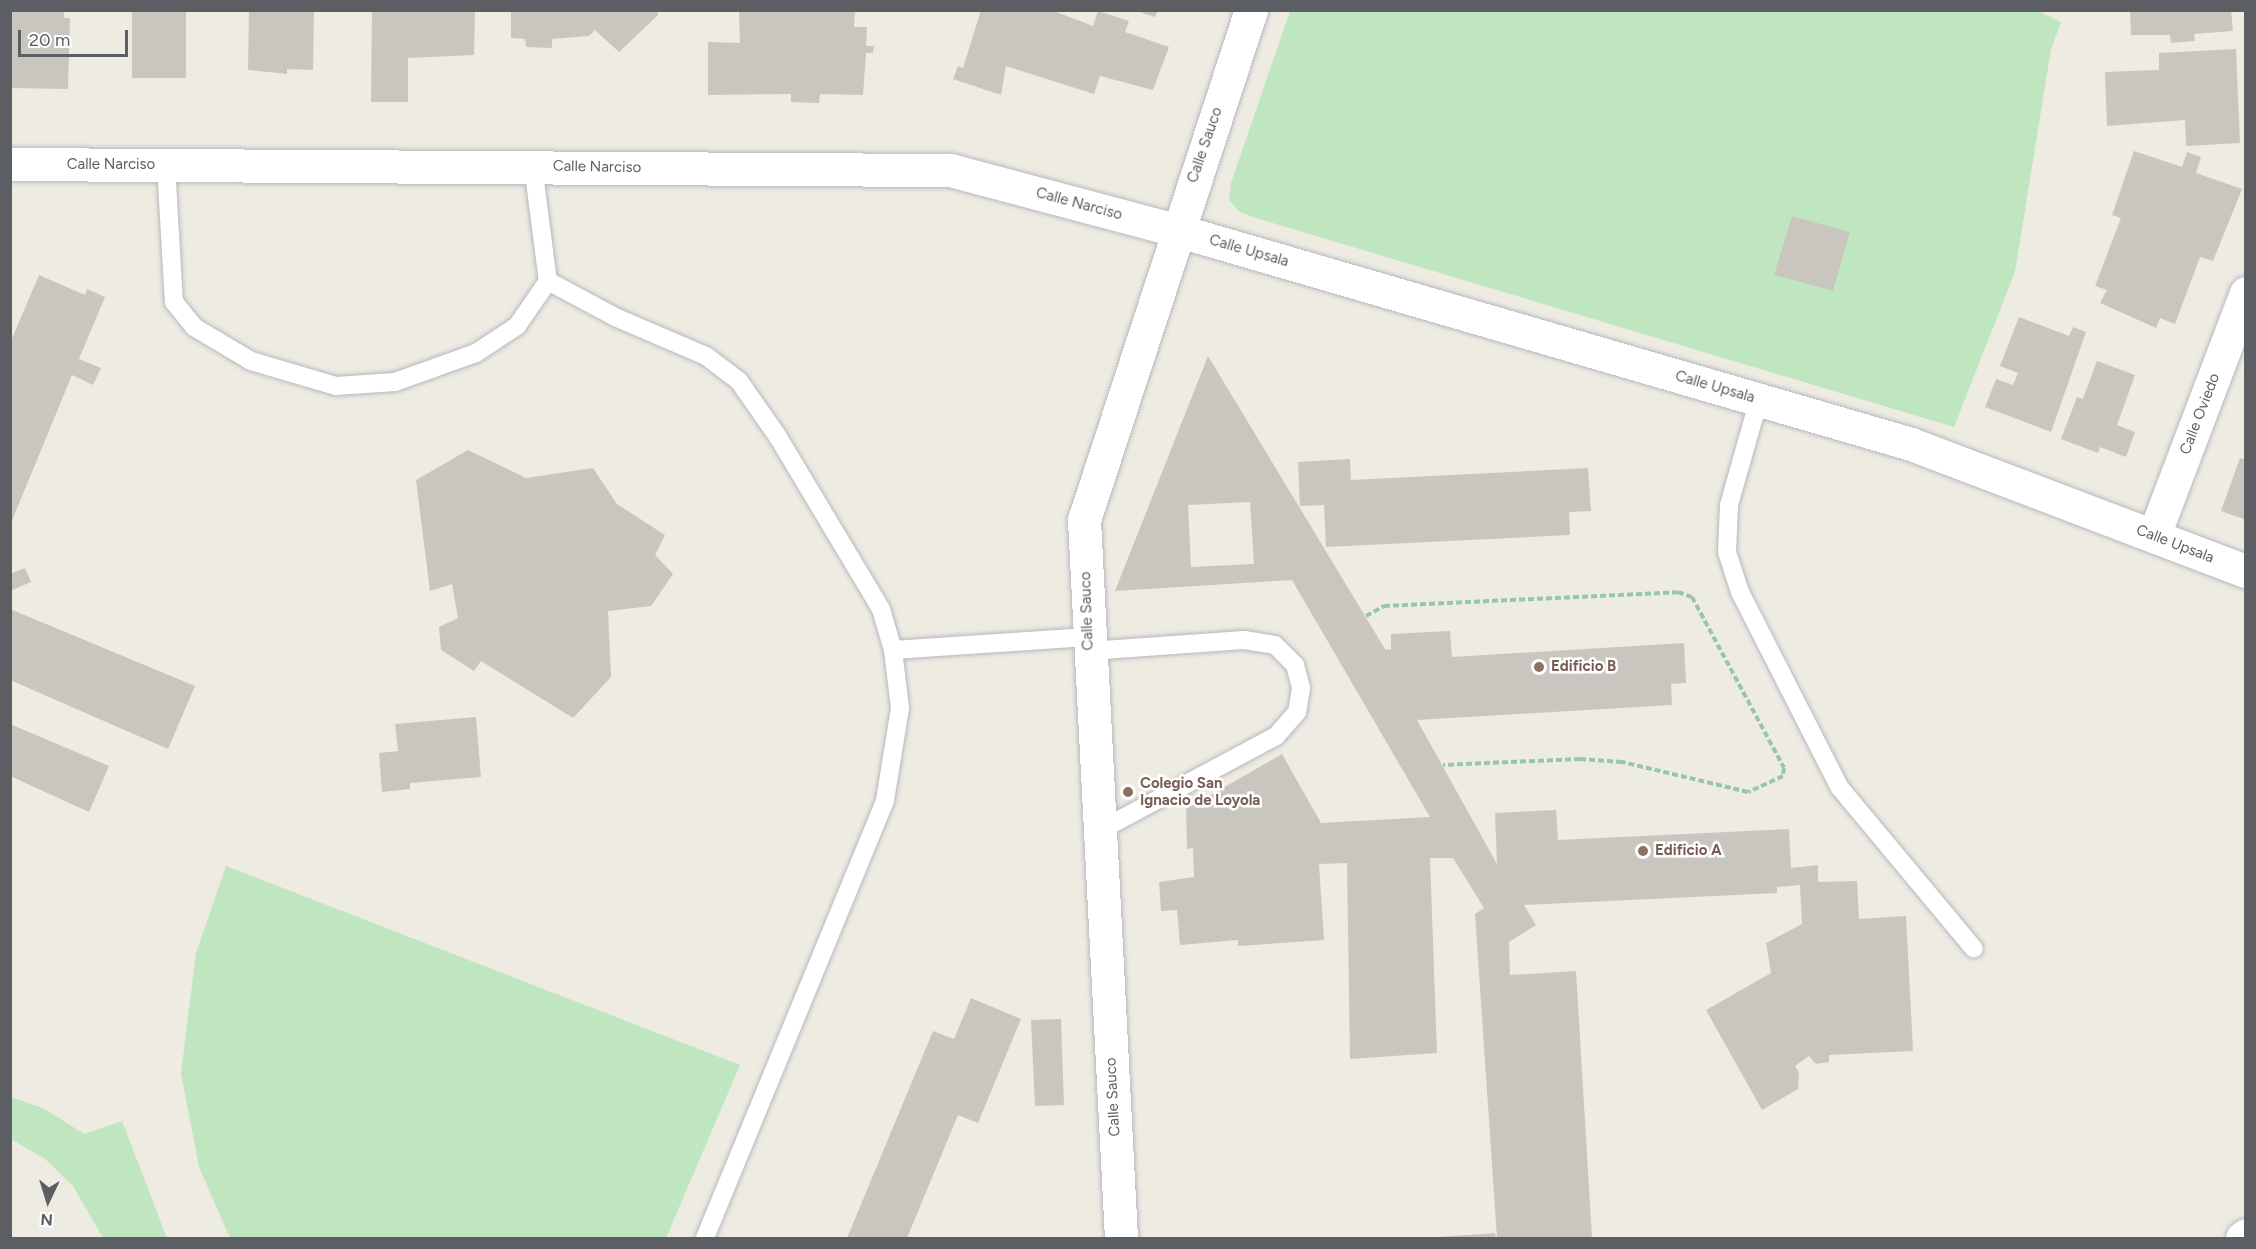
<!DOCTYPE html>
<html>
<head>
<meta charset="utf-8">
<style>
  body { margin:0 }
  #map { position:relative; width:2256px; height:1249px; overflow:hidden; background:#eeebe3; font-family:Figtree,sans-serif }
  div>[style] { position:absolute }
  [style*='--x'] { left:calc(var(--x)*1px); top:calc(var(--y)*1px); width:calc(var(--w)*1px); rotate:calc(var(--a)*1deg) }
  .green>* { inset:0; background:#c0e6bf }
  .building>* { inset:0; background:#c9c6c0 }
  .path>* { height:4px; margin-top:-2px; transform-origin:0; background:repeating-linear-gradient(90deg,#98c7a4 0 6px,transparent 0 9px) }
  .roads { filter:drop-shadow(0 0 2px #b5b9bd) drop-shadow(0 0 2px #b5b9bd) }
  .service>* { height:18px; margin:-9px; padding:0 9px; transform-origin:9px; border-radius:9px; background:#fff }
  .minor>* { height:33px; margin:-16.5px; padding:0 16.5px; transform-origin:16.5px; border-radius:16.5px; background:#fff }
  .dots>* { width:16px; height:16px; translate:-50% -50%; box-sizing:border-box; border:3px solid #fff; border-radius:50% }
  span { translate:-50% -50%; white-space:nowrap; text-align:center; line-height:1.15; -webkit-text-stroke:5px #fff; paint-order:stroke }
  .street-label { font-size:15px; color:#5b5f64 }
  .education-label { font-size:15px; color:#785e54; font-weight:700 }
  .left { translate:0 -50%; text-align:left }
  .frame { position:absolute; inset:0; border:12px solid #5b5f64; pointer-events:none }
  .north { position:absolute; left:18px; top:1171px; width:60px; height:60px; -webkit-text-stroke:4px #fff; paint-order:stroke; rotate:184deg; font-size:16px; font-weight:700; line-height:24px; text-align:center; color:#5b5f64 }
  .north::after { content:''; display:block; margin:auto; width:21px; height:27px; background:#5b5f64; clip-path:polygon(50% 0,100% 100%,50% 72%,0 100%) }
  .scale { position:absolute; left:18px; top:30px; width:110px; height:27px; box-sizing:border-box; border:3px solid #5b5f64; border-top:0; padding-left:8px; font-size:18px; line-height:21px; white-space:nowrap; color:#5b5f64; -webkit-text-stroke:4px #fff; paint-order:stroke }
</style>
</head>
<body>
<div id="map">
  <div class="green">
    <div style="clip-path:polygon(evenodd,2035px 10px,2061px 22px,2051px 49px,2015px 272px,1954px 427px,1256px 218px,1240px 212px,1229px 200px,1231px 183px,1290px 11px,2035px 10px,1792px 216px,1849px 232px,1833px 291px,1775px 274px,1792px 216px)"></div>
    <div style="clip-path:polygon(226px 866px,740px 1065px,666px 1238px,230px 1238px,199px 1167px,181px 1073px,196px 953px)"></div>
    <div style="clip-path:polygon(11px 1097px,45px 1109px,84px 1134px,122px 1121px,167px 1238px,103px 1238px,73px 1186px,45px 1159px,11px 1139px)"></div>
  </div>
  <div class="building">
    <div style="clip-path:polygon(10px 10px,64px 10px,64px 18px,70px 18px,68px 89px,10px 88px)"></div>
    <div style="clip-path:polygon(132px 10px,186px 10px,186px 78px,132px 78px)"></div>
    <div style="clip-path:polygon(249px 10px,314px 10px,313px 70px,287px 69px,287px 74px,248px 70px)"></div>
    <div style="clip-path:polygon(372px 10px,475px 10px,474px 55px,408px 58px,408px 102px,371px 102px)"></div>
    <div style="clip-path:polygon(511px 10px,658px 10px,658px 15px,619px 52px,595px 30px,589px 36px,552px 39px,552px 48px,526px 47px,525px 39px,511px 38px)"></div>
    <div style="clip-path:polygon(739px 10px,855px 10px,854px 27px,867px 27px,866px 46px,874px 46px,873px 53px,866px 53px,863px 95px,820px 94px,819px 103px,791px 102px,791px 94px,708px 95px,708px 42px,740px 43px)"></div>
    <div style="clip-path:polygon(981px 10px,1051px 10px,1093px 26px,1098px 11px,1129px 21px,1125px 32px,1169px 47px,1153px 90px,1100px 76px,1094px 94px,1006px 66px,1001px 95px,953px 79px,958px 66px,963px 68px)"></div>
    <div style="clip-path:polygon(1134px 10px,1158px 10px,1155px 17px)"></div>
    <div style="clip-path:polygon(2130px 10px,2231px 10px,2233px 31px,2194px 34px,2195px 41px,2171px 43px,2170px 35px,2131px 35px)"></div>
    <div style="clip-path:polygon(2236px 49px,2240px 143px,2186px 146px,2185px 120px,2107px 126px,2105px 72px,2159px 70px,2159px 53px)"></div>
    <div style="clip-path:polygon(2134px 151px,2182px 167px,2187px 152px,2201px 157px,2196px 173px,2242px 189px,2213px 261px,2200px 257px,2175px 324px,2160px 318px,2156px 328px,2100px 303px,2107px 290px,2095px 286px,2121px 218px,2112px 215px)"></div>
    <div style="clip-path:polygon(1792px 216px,1850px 232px,1833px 291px,1774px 275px)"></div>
    <div style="clip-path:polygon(39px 275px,85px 295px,87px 289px,105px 297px,79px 359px,101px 368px,93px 385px,72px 375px,11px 523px,10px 343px)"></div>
    <div style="clip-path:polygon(2019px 317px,2069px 336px,2073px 327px,2086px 332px,2051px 432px,1985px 407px,1996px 379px,2013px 385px,2018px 373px,2000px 366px)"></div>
    <div style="clip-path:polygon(evenodd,1208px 356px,1385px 649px,1391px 650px,1391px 634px,1450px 631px,1452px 657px,1684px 643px,1686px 683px,1671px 684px,1672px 705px,1417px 720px,1497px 864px,1495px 813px,1556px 810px,1558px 840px,1789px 829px,1791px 868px,1818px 865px,1818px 882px,1857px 881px,1859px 919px,1906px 916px,1913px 1051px,1829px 1055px,1829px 1062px,1816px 1064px,1809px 1056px,1795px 1066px,1799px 1072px,1798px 1089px,1762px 1110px,1706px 1010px,1771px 973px,1766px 943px,1802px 924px,1800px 885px,1777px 887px,1777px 893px,1524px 905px,1536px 925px,1509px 942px,1510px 975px,1576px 971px,1592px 1238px,1497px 1238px,1475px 914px,1484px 908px,1453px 858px,1430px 858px,1437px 1053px,1350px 1059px,1347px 863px,1319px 864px,1324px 940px,1238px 946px,1238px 940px,1180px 945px,1177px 910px,1161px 911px,1159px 882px,1194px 877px,1193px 848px,1187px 849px,1186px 809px,1282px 754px,1321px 823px,1430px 817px,1292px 580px,1115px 591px,1208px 356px,1250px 502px,1254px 564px,1191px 567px,1188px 505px,1250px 502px)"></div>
    <div style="clip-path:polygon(2097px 361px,2135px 375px,2117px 425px,2135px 432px,2126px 457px,2100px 447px,2098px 453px,2061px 439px,2077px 397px,2083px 399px)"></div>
    <div style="clip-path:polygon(468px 450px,526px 478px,593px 468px,617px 504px,665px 535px,655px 555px,673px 574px,651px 606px,608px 611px,611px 677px,573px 718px,481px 661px,474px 671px,441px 650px,439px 627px,458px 618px,452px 584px,430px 591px,416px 480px)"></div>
    <div style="clip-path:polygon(2240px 458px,2246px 460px,2246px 520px,2221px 511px)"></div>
    <div style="clip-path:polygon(1350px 459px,1351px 480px,1588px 468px,1591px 511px,1569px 512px,1570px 535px,1326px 547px,1324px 505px,1300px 506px,1298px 462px)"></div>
    <div style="clip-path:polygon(25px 568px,31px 582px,10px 591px,10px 574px)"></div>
    <div style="clip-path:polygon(10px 609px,195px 686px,168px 749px,10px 680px)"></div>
    <div style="clip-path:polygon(476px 717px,481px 777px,410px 783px,410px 789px,382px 792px,379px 753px,398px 751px,395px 724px)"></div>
    <div style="clip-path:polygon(10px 724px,109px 766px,89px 812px,10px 776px)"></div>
    <div style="clip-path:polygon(971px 998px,1021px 1019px,978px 1123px,958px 1115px,907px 1238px,847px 1238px,933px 1031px,954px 1039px)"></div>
    <div style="clip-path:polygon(1061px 1019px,1064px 1105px,1035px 1106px,1031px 1020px)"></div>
    <div style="clip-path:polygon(1495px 1233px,1496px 1238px,1438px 1238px,1438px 1237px)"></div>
  </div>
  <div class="path">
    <div style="--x:1366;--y:616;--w:21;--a:-29"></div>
    <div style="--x:1384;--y:606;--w:294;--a:-2.7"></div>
    <div style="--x:1678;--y:592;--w:15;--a:20"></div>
    <div style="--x:1692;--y:597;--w:194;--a:61.7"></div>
    <div style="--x:1784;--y:768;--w:8;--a:97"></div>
    <div style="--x:1783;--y:776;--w:38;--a:155"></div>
    <div style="--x:1748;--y:792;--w:130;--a:-166.6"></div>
    <div style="--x:1622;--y:762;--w:42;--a:-175.9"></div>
    <div style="--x:1580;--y:759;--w:137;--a:177.5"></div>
  </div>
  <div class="roads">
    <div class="service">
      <div style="--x:166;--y:165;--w:137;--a:86.7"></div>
      <div style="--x:174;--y:302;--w:32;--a:51"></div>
      <div style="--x:194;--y:327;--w:66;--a:30.8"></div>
      <div style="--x:251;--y:361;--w:89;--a:16.4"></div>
      <div style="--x:336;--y:386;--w:59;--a:-3.9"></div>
      <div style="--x:395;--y:382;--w:86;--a:-19.7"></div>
      <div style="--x:476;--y:353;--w:49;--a:-33.4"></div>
      <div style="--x:517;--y:326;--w:55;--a:-55.4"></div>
      <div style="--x:533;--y:166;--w:116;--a:82.6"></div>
      <div style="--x:548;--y:281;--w:76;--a:28.2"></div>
      <div style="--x:615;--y:317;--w:99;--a:23.2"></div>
      <div style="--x:706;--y:356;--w:41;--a:37.1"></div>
      <div style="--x:739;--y:381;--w:68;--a:55.1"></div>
      <div style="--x:778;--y:437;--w:200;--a:59.1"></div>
      <div style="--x:881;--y:609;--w:43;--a:73.7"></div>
      <div style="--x:893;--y:650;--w:58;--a:83.1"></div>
      <div style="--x:900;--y:708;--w:94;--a:99.2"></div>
      <div style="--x:885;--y:801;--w:473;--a:112.4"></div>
      <div style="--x:1759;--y:399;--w:110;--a:105.8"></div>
      <div style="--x:1729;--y:505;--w:47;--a:92.4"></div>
      <div style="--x:1727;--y:552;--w:42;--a:72"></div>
      <div style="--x:1740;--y:592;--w:220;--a:63"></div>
      <div style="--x:1840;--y:788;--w:209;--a:50.2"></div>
      <div style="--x:893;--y:650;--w:195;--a:-3.8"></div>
      <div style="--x:1089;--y:651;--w:155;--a:-4.1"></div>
      <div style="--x:1244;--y:640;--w:31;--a:9"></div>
      <div style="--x:1275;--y:645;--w:28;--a:45"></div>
      <div style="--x:1295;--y:665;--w:24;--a:75"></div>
      <div style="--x:1301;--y:688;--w:24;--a:99"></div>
      <div style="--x:1297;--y:712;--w:32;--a:131"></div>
      <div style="--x:1276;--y:736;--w:201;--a:151.8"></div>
    </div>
    <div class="minor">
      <div style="--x:10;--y:164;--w:940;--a:0.37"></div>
      <div style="--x:950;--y:170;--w:234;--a:14.9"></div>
      <div style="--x:1176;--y:230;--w:766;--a:16.23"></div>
      <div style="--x:1911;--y:444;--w:358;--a:20.8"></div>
      <div style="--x:2154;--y:535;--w:259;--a:-69.2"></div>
      <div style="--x:1121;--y:1238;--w:719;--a:-92.95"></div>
      <div style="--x:1084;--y:520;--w:537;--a:-71.87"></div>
      <div style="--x:2242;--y:1238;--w:5;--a:-37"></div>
    </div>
  </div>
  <div class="dots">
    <div style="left:1539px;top:667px;background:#8d6e63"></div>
    <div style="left:1128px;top:792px;background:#8d6e63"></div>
    <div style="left:1643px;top:851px;background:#8d6e63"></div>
  </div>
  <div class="street-label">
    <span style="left:1205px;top:145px;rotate:-71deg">Calle Sauco</span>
    <span style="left:111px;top:165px">Calle Narciso</span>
    <span style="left:597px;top:167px;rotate:1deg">Calle Narciso</span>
    <span style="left:1079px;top:204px;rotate:15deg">Calle Narciso</span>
    <span style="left:1249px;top:251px;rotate:16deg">Calle Upsala</span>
    <span style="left:1715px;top:387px;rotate:16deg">Calle Upsala</span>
    <span style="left:2200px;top:414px;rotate:-69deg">Calle Oviedo</span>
    <span style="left:2175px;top:544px;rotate:21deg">Calle Upsala</span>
    <span style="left:1087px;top:611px;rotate:-92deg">Calle Sauco</span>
    <span style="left:1113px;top:1097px;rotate:-93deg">Calle Sauco</span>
  </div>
  <div class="education-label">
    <span class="left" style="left:1551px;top:667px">Edificio B</span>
    <span class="left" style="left:1140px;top:792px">Colegio San<br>Ignacio de Loyola</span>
    <span class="left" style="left:1655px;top:851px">Edificio A</span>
  </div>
  <div class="frame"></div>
  <div class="north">N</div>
  <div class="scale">20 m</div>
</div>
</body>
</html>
